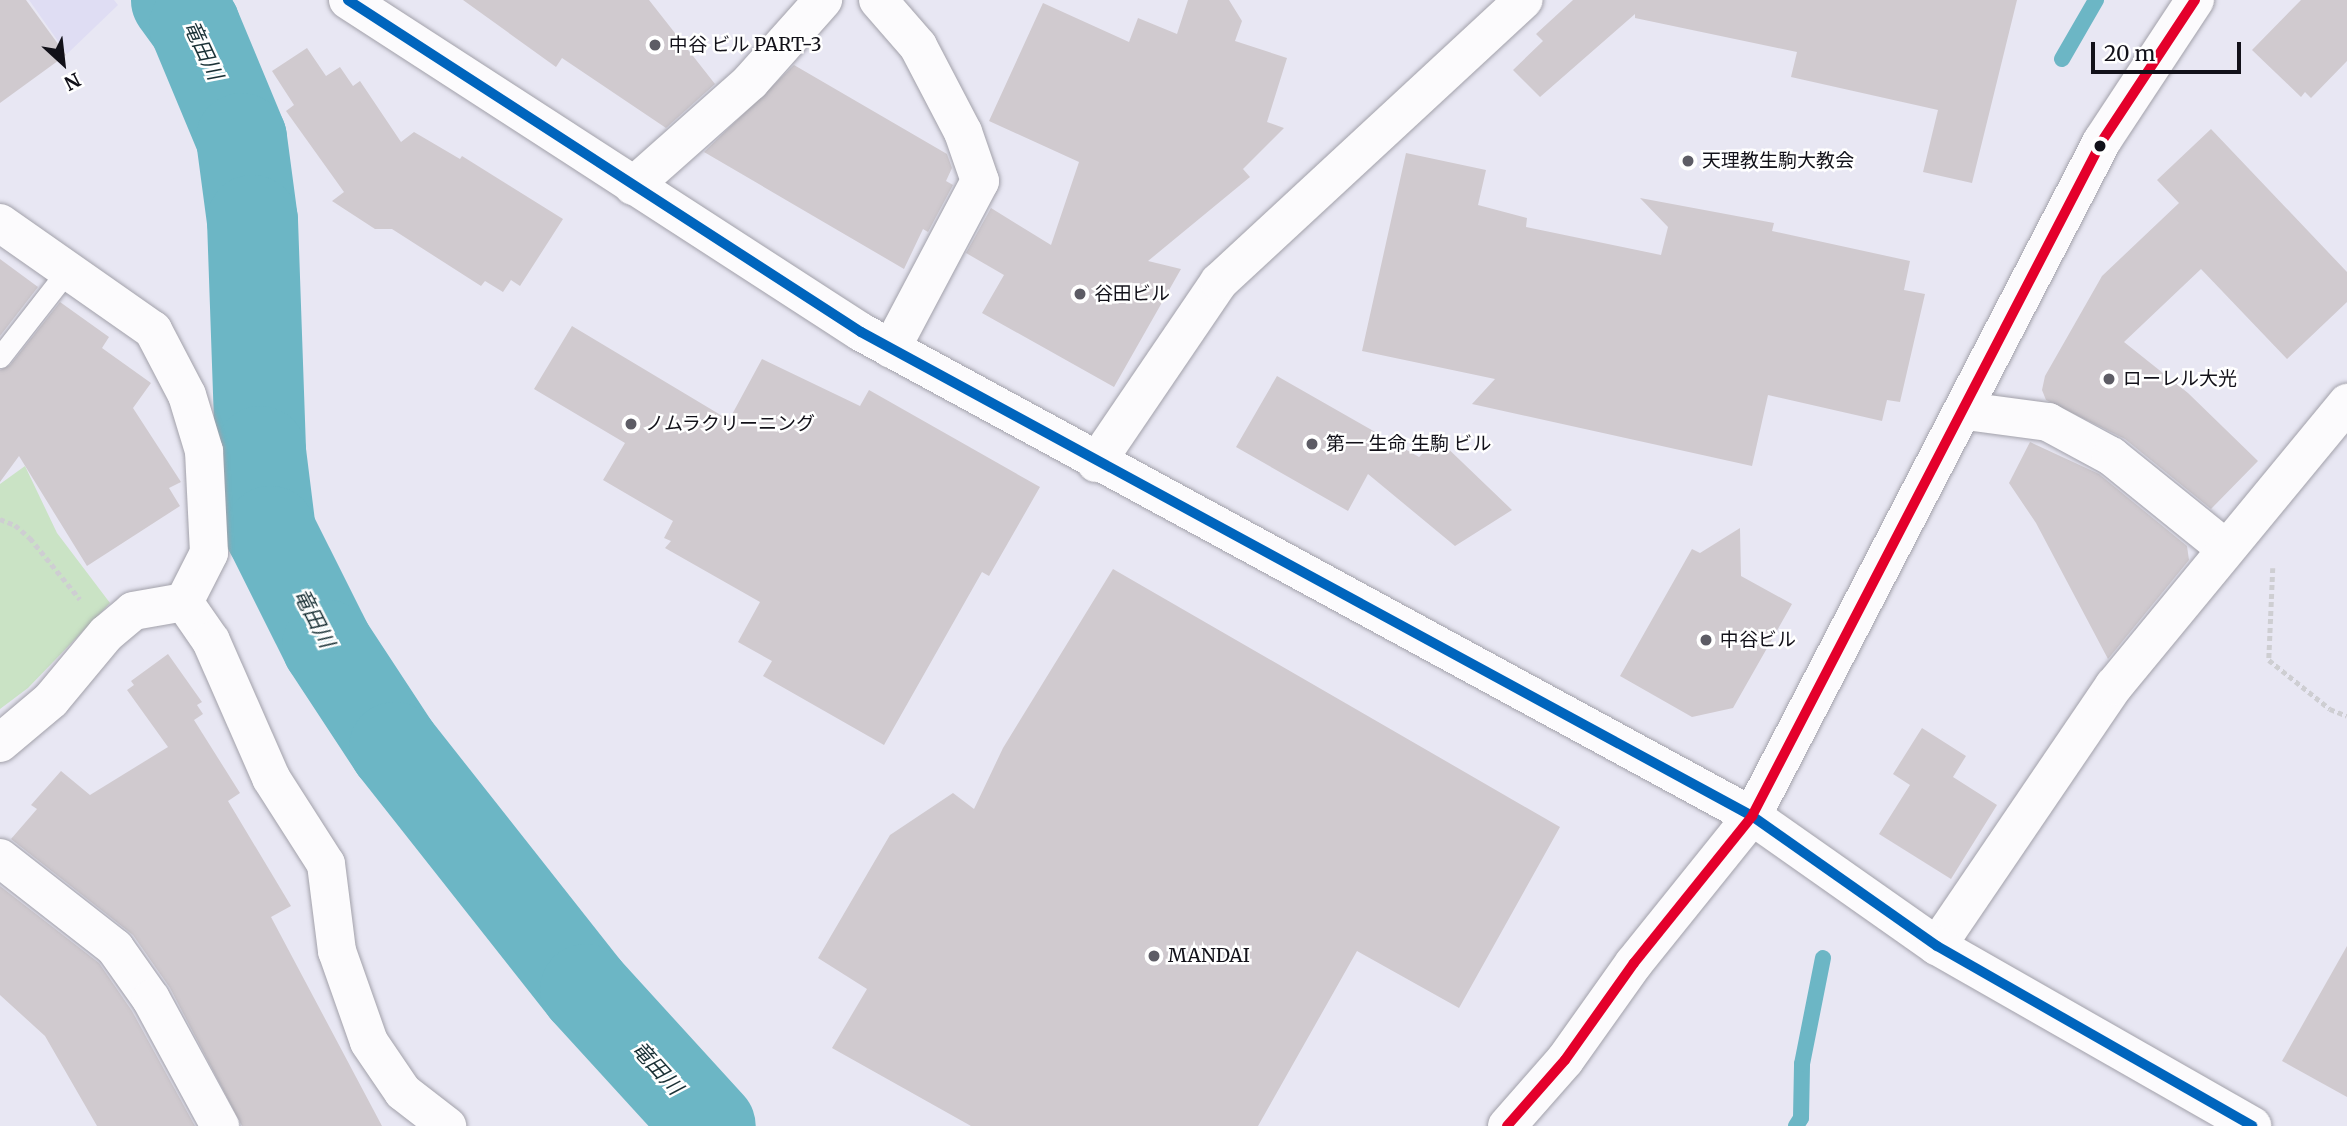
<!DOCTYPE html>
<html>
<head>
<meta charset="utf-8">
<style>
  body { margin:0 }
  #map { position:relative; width:2347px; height:1126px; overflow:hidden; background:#e8e7f3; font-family:Merriweather,"Noto Sans JP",serif }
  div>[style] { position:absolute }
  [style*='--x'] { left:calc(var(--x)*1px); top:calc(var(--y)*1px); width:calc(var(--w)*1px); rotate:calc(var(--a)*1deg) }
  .built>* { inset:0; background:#dfddf3 }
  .green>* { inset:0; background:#cae3c5 }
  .stream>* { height:16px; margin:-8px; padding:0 8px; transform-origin:8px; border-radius:8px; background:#6cb6c5 }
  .river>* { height:91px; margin:-45.5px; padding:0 45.5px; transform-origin:45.5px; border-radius:45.5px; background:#6cb6c5 }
  .building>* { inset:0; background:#d0cacf }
  .path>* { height:4.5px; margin-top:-2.25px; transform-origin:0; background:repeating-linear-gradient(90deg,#ceced2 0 5px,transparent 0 8.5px) }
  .roads { filter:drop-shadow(0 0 2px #a2a1aa) drop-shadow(0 0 2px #a2a1aa) }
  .lane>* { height:21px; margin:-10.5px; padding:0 10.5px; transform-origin:10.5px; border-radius:10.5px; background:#fcfbfd }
  .street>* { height:38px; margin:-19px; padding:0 19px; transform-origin:19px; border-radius:19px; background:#fcfbfd }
  .secondary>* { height:38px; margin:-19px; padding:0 19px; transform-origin:19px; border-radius:19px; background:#fcfbfd }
  .bus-1>* { height:10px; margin:-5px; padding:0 5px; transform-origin:5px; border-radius:5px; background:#0065bd }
  .bus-2>* { height:10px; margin:-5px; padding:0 5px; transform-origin:5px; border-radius:5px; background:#e4002b }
  .dots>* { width:19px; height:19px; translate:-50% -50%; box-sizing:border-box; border:4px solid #fff; border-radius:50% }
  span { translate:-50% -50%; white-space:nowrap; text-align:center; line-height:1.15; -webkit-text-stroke:5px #fff; paint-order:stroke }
  .poi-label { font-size:19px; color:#121119 }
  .left { translate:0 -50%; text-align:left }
  .water-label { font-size:21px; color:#193035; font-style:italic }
  .north { position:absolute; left:28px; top:28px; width:70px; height:70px; -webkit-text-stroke:5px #fff; paint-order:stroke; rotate:153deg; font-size:19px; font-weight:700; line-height:28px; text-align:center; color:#121119 }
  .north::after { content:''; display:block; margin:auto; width:24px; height:32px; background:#121119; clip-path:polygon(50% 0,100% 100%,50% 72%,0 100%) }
  .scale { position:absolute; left:2091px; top:42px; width:150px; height:32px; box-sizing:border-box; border:4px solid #121119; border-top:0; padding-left:9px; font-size:21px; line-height:24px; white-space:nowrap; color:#121119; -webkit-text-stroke:5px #fff; paint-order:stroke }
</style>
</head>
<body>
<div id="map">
  <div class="built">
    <div style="clip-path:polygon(29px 0,114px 0,118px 5px,67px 54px)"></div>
  </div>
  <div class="green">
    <div style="clip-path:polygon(25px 466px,57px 533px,110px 603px,28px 688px,0 709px,0 484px)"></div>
  </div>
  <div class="stream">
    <div style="--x:2062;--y:59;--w:68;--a:-60"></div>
    <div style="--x:1796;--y:1126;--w:9;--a:-58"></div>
    <div style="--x:1801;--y:1118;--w:54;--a:-88.9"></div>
    <div style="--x:1802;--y:1064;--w:108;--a:-78.8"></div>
  </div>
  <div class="river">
    <div style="--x:176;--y:0;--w:31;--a:54"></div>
    <div style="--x:194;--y:25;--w:122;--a:67.4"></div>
    <div style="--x:241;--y:138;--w:83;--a:82.4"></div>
    <div style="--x:252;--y:220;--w:231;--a:88"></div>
    <div style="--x:260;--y:451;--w:81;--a:82.9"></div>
    <div style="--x:270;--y:531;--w:127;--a:63.4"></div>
    <div style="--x:327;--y:645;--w:122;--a:56.7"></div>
    <div style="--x:394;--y:747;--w:308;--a:51.7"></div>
    <div style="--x:585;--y:989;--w:185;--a:47.6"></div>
  </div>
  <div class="building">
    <div style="clip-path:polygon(0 0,26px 0,66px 55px,0 103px)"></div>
    <div style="clip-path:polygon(463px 0,649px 0,715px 84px,666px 128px,562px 58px,556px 67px)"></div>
    <div style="clip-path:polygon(1188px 0,1229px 0,1242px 21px,1235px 41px,1287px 58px,1267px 122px,1284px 128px,1243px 169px,1250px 177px,1148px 261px,1181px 269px,1114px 387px,982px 313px,1004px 275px,966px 253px,991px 208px,1051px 245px,1079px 162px,989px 121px,1043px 3px,1129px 42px,1138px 18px,1177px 34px)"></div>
    <div style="clip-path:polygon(1573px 0,2017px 0,1972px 183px,1923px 172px,1938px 110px,1791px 77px,1797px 52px,1635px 18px,1635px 14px,1540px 97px,1513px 70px,1543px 41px,1536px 34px)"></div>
    <div style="clip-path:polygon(2301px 0,2347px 0,2347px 61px,2311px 98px,2305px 92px,2301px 97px,2252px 50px)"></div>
    <div style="clip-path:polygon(307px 48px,326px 76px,340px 67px,353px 86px,360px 81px,401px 142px,414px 132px,460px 159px,462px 156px,563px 219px,520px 286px,511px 280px,503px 292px,485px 281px,481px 286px,392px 229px,375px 229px,332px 201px,344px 192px,286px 111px,294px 105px,272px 71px)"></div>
    <div style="clip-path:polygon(794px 65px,947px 154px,952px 168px,946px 181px,953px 185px,928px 232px,923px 229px,904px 269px,704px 152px)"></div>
    <div style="clip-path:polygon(2211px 129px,2347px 272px,2347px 302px,2287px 359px,2201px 269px,2124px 342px,2188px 393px,2258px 461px,2211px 509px,2125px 439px,2046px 400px,2042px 390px,2045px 376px,2102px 276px,2179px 203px,2157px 180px)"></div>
    <div style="clip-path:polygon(1406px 153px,1486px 170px,1478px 205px,1527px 218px,1526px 227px,1661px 255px,1668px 227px,1640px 198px,1774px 223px,1772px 231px,1910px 261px,1904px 290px,1925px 294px,1900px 402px,1887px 400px,1882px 421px,1768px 395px,1752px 466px,1472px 404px,1495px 379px,1362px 351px)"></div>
    <div style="clip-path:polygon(0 259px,38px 287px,0 336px)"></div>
    <div style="clip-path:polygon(60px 302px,109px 337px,102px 348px,151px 383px,133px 408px,181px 482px,169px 488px,180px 506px,87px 566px,19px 456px,0 482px,0 370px,10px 365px)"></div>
    <div style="clip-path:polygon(572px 326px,729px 420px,762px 359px,860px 406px,869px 390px,1040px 487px,989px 576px,982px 572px,884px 745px,763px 676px,772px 661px,738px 642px,760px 602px,665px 548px,671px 541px,664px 538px,673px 521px,603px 480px,625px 443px,534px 389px)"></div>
    <div style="clip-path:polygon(1277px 376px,1419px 457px,1438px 439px,1512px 510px,1455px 546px,1368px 474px,1348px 511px,1236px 447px)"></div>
    <div style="clip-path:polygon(2030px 442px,2099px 474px,2187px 546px,2189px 560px,2108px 659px,2036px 523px,2009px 483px)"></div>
    <div style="clip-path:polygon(1740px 528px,1741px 576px,1792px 604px,1733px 708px,1692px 717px,1620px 676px,1692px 549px,1700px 553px)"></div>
    <div style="clip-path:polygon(1113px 569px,1560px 827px,1459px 1008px,1357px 951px,1258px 1126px,971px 1126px,832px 1048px,867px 989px,818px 958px,890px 835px,953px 793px,974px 809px,1003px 748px)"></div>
    <div style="clip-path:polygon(168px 654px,202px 702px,197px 705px,203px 714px,194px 720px,240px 793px,228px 801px,291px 906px,271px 917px,382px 1126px,242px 1126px,170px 988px,133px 935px,11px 839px,37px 809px,31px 805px,61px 771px,90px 795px,168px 747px,127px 690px,134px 685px,131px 681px)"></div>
    <div style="clip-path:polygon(1922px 728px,1966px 756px,1953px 777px,1997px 805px,1951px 879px,1879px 834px,1910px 785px,1893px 774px)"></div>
    <div style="clip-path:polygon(0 886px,99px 963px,132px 1011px,195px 1126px,97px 1126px,45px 1036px,0 995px)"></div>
    <div style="clip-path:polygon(2347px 946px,2347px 1097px,2282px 1061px)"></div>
  </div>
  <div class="path">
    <div style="--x:0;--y:519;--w:16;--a:22"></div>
    <div style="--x:15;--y:525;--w:20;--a:41"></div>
    <div style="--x:30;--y:538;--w:79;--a:50.7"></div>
    <div style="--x:2273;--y:568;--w:92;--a:92.5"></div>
    <div style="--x:2269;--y:660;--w:78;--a:38.8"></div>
    <div style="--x:2330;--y:709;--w:18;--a:22"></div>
  </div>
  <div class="roads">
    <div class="lane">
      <div style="--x:0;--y:357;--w:110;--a:-52"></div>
    </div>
    <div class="street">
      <div style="--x:878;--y:0;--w:61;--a:49"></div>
      <div style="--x:918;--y:46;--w:97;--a:62.4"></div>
      <div style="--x:963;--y:132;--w:52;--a:70.9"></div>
      <div style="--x:980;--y:181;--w:190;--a:117.9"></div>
      <div style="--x:633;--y:186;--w:157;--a:-41.6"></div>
      <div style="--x:750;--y:82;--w:110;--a:-48.3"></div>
      <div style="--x:0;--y:223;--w:187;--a:35"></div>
      <div style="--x:153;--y:330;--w:73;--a:62.4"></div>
      <div style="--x:187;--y:395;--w:59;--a:73.1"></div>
      <div style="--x:204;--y:451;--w:102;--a:87.2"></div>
      <div style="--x:209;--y:553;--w:55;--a:117"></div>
      <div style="--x:184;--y:602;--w:47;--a:55.3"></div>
      <div style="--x:211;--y:641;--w:150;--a:66.3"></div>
      <div style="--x:271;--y:778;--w:102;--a:57.4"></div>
      <div style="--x:326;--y:864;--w:88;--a:82.8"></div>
      <div style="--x:337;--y:951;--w:96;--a:70.6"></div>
      <div style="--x:369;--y:1042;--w:60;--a:55.8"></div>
      <div style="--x:403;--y:1092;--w:56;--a:37.7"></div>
      <div style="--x:1966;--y:411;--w:83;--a:7.6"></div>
      <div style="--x:2048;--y:422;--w:72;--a:28.4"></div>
      <div style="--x:2111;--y:456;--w:146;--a:38.9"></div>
      <div style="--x:1096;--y:463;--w:219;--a:-55.8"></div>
      <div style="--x:1219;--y:282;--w:415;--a:-42.8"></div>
      <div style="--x:0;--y:743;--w:67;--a:-40.1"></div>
      <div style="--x:51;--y:700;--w:86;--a:-50.2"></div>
      <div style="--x:106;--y:634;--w:35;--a:-40"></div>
      <div style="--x:133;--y:611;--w:52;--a:-10"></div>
      <div style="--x:0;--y:858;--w:146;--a:38"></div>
      <div style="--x:115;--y:948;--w:62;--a:54.8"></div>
      <div style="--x:151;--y:999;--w:145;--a:61.5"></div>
      <div style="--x:1937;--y:946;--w:315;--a:-55.8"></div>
      <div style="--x:2114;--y:686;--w:367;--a:-50.5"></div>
    </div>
    <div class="secondary">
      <div style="--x:348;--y:0;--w:611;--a:32.91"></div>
      <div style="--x:861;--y:332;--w:1014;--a:28.51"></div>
      <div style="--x:1752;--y:816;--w:226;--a:35.1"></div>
      <div style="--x:1937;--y:946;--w:363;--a:29.7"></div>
      <div style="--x:1507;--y:1126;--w:88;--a:-48.7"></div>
      <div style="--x:1565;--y:1060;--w:119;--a:-54.6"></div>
      <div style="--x:1634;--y:963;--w:189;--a:-51.2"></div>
      <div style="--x:1752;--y:816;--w:760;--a:-62.59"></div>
      <div style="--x:2102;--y:141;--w:169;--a:-56.6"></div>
    </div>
  </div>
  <div class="bus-1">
    <div style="--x:348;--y:0;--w:611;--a:32.91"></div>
    <div style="--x:861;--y:332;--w:1014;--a:28.51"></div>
    <div style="--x:1752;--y:816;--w:226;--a:35.1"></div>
    <div style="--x:1937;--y:946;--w:363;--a:29.7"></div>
  </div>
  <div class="bus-2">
    <div style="--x:1507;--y:1126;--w:88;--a:-48.7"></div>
    <div style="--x:1565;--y:1060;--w:119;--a:-54.6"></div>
    <div style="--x:1634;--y:963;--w:189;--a:-51.2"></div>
    <div style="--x:1752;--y:816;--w:760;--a:-62.59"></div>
    <div style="--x:2102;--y:141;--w:169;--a:-56.6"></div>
  </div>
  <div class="dots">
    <div style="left:655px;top:45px;background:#5d5c65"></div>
    <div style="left:2100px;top:146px;background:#121119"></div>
    <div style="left:1688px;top:161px;background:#5d5c65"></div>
    <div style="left:1080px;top:294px;background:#5d5c65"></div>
    <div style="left:2109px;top:379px;background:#5d5c65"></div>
    <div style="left:631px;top:424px;background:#5d5c65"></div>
    <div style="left:1312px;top:444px;background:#5d5c65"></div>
    <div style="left:1706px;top:640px;background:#5d5c65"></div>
    <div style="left:1154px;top:956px;background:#5d5c65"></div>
  </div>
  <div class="poi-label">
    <span class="left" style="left:669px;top:45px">中谷 ビル PART-3</span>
    <span class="left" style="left:1702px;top:161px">天理教生駒大教会</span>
    <span class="left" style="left:1094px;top:294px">谷田ビル</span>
    <span class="left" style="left:2123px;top:379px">ローレル大光</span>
    <span class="left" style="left:645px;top:424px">ノムラクリーニング</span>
    <span class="left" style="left:1326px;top:444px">第一 生命 生駒 ビル</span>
    <span class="left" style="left:1720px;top:640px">中谷ビル</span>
    <span class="left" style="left:1168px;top:956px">MANDAI</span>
  </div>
  <div class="water-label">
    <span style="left:203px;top:50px;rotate:65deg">竜田川</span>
    <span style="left:314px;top:618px;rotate:63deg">竜田川</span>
    <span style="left:657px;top:1068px;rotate:48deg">竜田川</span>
  </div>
  <div class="north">N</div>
  <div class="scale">20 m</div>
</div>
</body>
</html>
